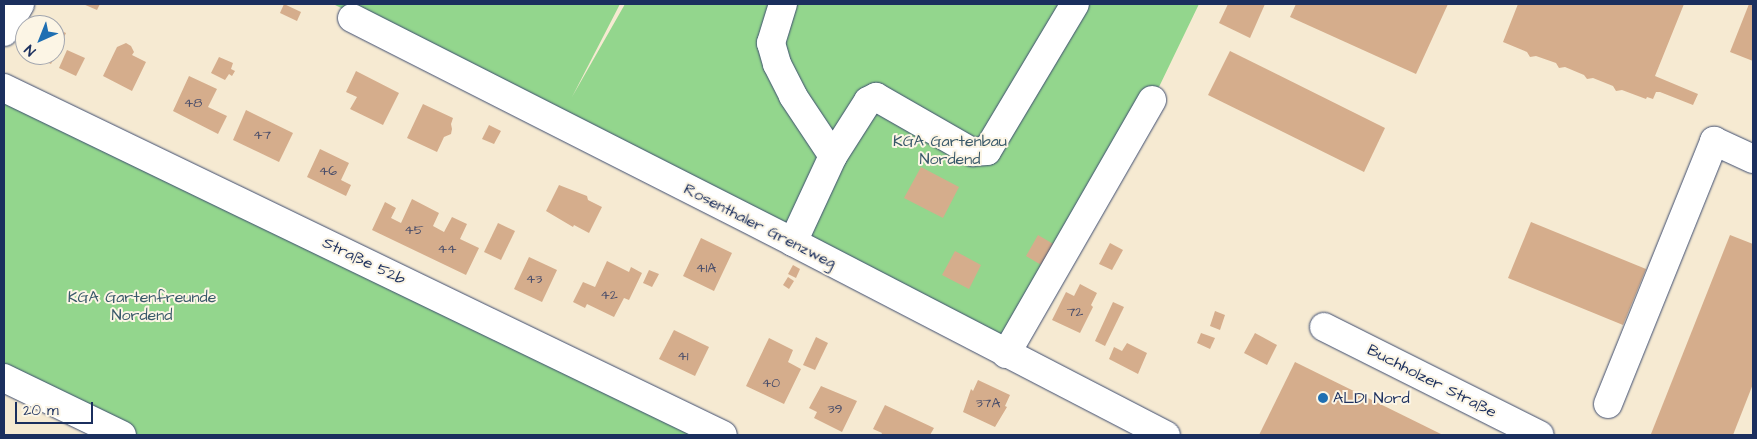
<!DOCTYPE html>
<html>
<head>
<meta charset="utf-8">
<style>
  body { margin:0 }
  #map { position:relative; width:1757px; height:439px; overflow:hidden; background:#f6ead2; font-family:"Architects Daughter",sans-serif }
  div>[style] { position:absolute }
  [style*='--x'] { left:calc(var(--x)*1px); top:calc(var(--y)*1px); width:calc(var(--w)*1px); rotate:calc(var(--a)*1deg) }
  .green>* { inset:0; background:#93d68d }
  .building>* { inset:0; background:#d5ad8c }
  .roads { filter:drop-shadow(0 0 1px #3c4b6f) drop-shadow(0 0 1px #3c4b6f) }
  .minor>* { height:28px; margin:-14px; padding:0 14px; transform-origin:14px; border-radius:14px; background:#fff }
  .dots>* { width:14px; height:14px; translate:-50% -50%; box-sizing:border-box; border:2px solid #fcf5e5; border-radius:50% }
  span { translate:-50% -50%; white-space:nowrap; text-align:center; line-height:1.15; -webkit-text-stroke:4px #fcf5e5; paint-order:stroke }
  .number-label { font-size:14px; color:#4a4e6a }
  .number-label span { -webkit-text-stroke-width:0 }
  .park-label { font-size:16px; color:#39596a }
  .street-label { font-size:16px; color:#1b2f5e }
  .poi-label { font-size:16px; color:#1b2f5e }
  .left { translate:0 -50%; text-align:left }
  .frame { position:absolute; inset:0; border:5px solid #1b2f5e; pointer-events:none }
  .north { position:absolute; left:15px; top:15px; width:50px; height:50px; box-sizing:border-box; background:#fcf5e5; border:1px solid #a2a6af; border-radius:50%; rotate:224deg; font-size:14px; font-weight:700; line-height:20px; text-align:center; color:#1b2f5e }
  .north::after { content:''; display:block; margin:auto; width:18px; height:22px; background:#1f6fb2; clip-path:polygon(50% 0,100% 100%,50% 72%,0 100%) }
  .scale { position:absolute; left:15px; top:402px; width:78px; height:22px; box-sizing:border-box; border:2px solid #1b2f5e; border-top:0; padding-left:6px; font-size:15px; line-height:18px; white-space:nowrap; color:#1b2f5e; -webkit-text-stroke:4px #fcf5e5; paint-order:stroke }
</style>
</head>
<body>
<div id="map">
  <div class="green">
    <div style="clip-path:polygon(333px 4px,620px 4px,572px 97px,625px 4px,1199px 4px,1158px 89px,1005px 344px,562px 116px)"></div>
    <div style="clip-path:polygon(4px 100px,693px 435px,122px 435px,4px 378px)"></div>
  </div>
  <div class="building">
    <div style="clip-path:polygon(83px 4px,100px 4px,97px 10px)"></div>
    <div style="clip-path:polygon(284px 4px,301px 12px,297px 21px,280px 13px)"></div>
    <div style="clip-path:polygon(1228px 4px,1265px 4px,1250px 38px,1219px 23px)"></div>
    <div style="clip-path:polygon(1296px 4px,1448px 4px,1416px 74px,1290px 17px)"></div>
    <div style="clip-path:polygon(1518px 4px,1684px 4px,1655px 76px,1698px 94px,1693px 105px,1660px 92px,1656px 92px,1653px 99px,1647px 97px,1646px 99px,1622px 90px,1616px 91px,1613px 86px,1593px 78px,1587px 79px,1584px 75px,1565px 67px,1559px 68px,1556px 63px,1536px 56px,1530px 57px,1527px 52px,1503px 42px)"></div>
    <div style="clip-path:polygon(1749px 4px,1753px 4px,1753px 61px,1730px 52px)"></div>
    <div style="clip-path:polygon(36px 19px,49px 25px,32px 25px)"></div>
    <div style="clip-path:polygon(55px 28px,66px 33px,51px 64px,33px 55px,55px 55px)"></div>
    <div style="clip-path:polygon(126px 43px,131px 46px,134px 52px,132px 55px,146px 62px,132px 91px,103px 76px,117px 47px)"></div>
    <div style="clip-path:polygon(67px 50px,85px 58px,76px 76px,59px 68px)"></div>
    <div style="clip-path:polygon(1230px 51px,1385px 128px,1364px 172px,1208px 95px)"></div>
    <div style="clip-path:polygon(219px 57px,233px 63px,231px 69px,235px 71px,232px 76px,229px 74px,225px 80px,211px 73px)"></div>
    <div style="clip-path:polygon(356px 71px,399px 93px,383px 125px,350px 109px,357px 97px,346px 92px)"></div>
    <div style="clip-path:polygon(189px 76px,217px 89px,208px 107px,227px 116px,218px 134px,173px 111px)"></div>
    <div style="clip-path:polygon(423px 104px,453px 118px,451px 124px,452px 129px,451px 134px,444px 137px,437px 152px,407px 138px)"></div>
    <div style="clip-path:polygon(246px 110px,293px 133px,279px 162px,233px 140px)"></div>
    <div style="clip-path:polygon(489px 125px,501px 131px,494px 144px,482px 139px)"></div>
    <div style="clip-path:polygon(320px 149px,349px 163px,341px 180px,351px 185px,346px 196px,307px 177px)"></div>
    <div style="clip-path:polygon(921px 167px,959px 187px,943px 218px,904px 198px)"></div>
    <div style="clip-path:polygon(559px 185px,587px 196px,588px 200px,602px 207px,589px 233px,574px 225px,573px 227px,546px 211px)"></div>
    <div style="clip-path:polygon(412px 199px,439px 213px,433px 226px,444px 232px,452px 217px,467px 224px,460px 239px,479px 248px,466px 275px,372px 230px,385px 202px,396px 208px,391px 218px,401px 223px)"></div>
    <div style="clip-path:polygon(1531px 222px,1646px 269px,1623px 325px,1508px 278px)"></div>
    <div style="clip-path:polygon(498px 223px,515px 231px,501px 260px,484px 252px)"></div>
    <div style="clip-path:polygon(1038px 235px,1055px 245px,1043px 266px,1026px 256px)"></div>
    <div style="clip-path:polygon(1730px 235px,1753px 244px,1753px 384px,1733px 435px,1655px 435px,1651px 434px)"></div>
    <div style="clip-path:polygon(701px 238px,732px 253px,714px 291px,683px 276px)"></div>
    <div style="clip-path:polygon(1110px 243px,1123px 250px,1112px 270px,1099px 264px)"></div>
    <div style="clip-path:polygon(955px 251px,981px 265px,969px 289px,942px 275px)"></div>
    <div style="clip-path:polygon(529px 257px,557px 270px,542px 302px,514px 289px)"></div>
    <div style="clip-path:polygon(607px 261px,629px 272px,631px 267px,642px 273px,629px 300px,624px 298px,614px 317px,587px 304px,585px 308px,573px 302px,583px 282px,595px 287px)"></div>
    <div style="clip-path:polygon(793px 265px,800px 269px,796px 278px,788px 274px)"></div>
    <div style="clip-path:polygon(649px 270px,659px 274px,652px 287px,643px 283px)"></div>
    <div style="clip-path:polygon(788px 277px,794px 281px,789px 289px,783px 285px)"></div>
    <div style="clip-path:polygon(1080px 284px,1097px 293px,1091px 305px,1093px 307px,1080px 333px,1052px 320px,1066px 292px,1074px 296px)"></div>
    <div style="clip-path:polygon(1113px 302px,1124px 307px,1105px 346px,1095px 341px)"></div>
    <div style="clip-path:polygon(1215px 311px,1225px 315px,1220px 330px,1210px 326px)"></div>
    <div style="clip-path:polygon(674px 330px,709px 347px,695px 376px,659px 359px)"></div>
    <div style="clip-path:polygon(1201px 333px,1215px 338px,1210px 349px,1197px 343px)"></div>
    <div style="clip-path:polygon(1255px 333px,1277px 345px,1267px 365px,1244px 353px)"></div>
    <div style="clip-path:polygon(816px 337px,828px 343px,815px 370px,803px 365px)"></div>
    <div style="clip-path:polygon(769px 338px,793px 350px,788px 362px,801px 369px,784px 404px,746px 386px)"></div>
    <div style="clip-path:polygon(1127px 343px,1147px 353px,1138px 374px,1109px 359px,1114px 347px,1122px 351px)"></div>
    <div style="clip-path:polygon(1295px 362px,1443px 435px,1259px 435px)"></div>
    <div style="clip-path:polygon(978px 380px,1010px 395px,1005px 406px,1007px 407px,995px 427px,963px 412px,971px 389px,973px 391px)"></div>
    <div style="clip-path:polygon(821px 386px,857px 401px,842px 432px,814px 418px,817px 412px,809px 408px)"></div>
    <div style="clip-path:polygon(885px 405px,934px 428px,930px 435px,881px 435px,882px 433px,873px 429px)"></div>
  </div>
  <div class="roads">
    <div class="minor">
      <div style="--x:783;--y:4;--w:41;--a:107.1"></div>
      <div style="--x:771;--y:43;--w:22;--a:74"></div>
      <div style="--x:777;--y:64;--w:36;--a:63"></div>
      <div style="--x:793;--y:96;--w:72;--a:56.3"></div>
      <div style="--x:352;--y:18;--w:495;--a:26.9"></div>
      <div style="--x:793;--y:242;--w:420;--a:27.4"></div>
      <div style="--x:4;--y:32;--w:32;--a:-60"></div>
      <div style="--x:4;--y:88;--w:798;--a:25.76"></div>
      <div style="--x:793;--y:242;--w:95;--a:-65.1"></div>
      <div style="--x:833;--y:156;--w:65;--a:-57.5"></div>
      <div style="--x:868;--y:101;--w:9;--a:-27"></div>
      <div style="--x:876;--y:97;--w:111;--a:29.8"></div>
      <div style="--x:972;--y:152;--w:15;--a:-4"></div>
      <div style="--x:987;--y:151;--w:171;--a:-59.1"></div>
      <div style="--x:1324;--y:327;--w:241;--a:26.6"></div>
      <div style="--x:1006;--y:354;--w:293;--a:-60.1"></div>
      <div style="--x:4;--y:378;--w:131;--a:25.8"></div>
      <div style="--x:1608;--y:404;--w:284;--a:-68"></div>
      <div style="--x:1714;--y:141;--w:43;--a:24.8"></div>
    </div>
  </div>
  <div class="dots">
    <div style="left:1323px;top:398px;background:#1f6fb2"></div>
  </div>
  <div class="number-label">
    <span style="left:193px;top:103px">48</span>
    <span style="left:262px;top:135px">47</span>
    <span style="left:328px;top:171px">46</span>
    <span style="left:414px;top:230px">45</span>
    <span style="left:447px;top:249px">44</span>
    <span style="left:706px;top:268px">41A</span>
    <span style="left:534px;top:279px">43</span>
    <span style="left:609px;top:295px">42</span>
    <span style="left:1075px;top:312px">72</span>
    <span style="left:683px;top:356px">41</span>
    <span style="left:771px;top:383px">40</span>
    <span style="left:988px;top:403px">37A</span>
    <span style="left:835px;top:409px">39</span>
  </div>
  <div class="park-label">
    <span style="left:950px;top:150px">KGA Gartenbau<br>Nordend</span>
    <span style="left:142px;top:306px">KGA Gartenfreunde<br>Nordend</span>
  </div>
  <div class="street-label">
    <span style="left:760px;top:226px;rotate:27deg">Rosenthaler Grenzweg</span>
    <span style="left:364px;top:261px;rotate:26deg">Straße 52b</span>
    <span style="left:1432px;top:381px;rotate:27deg">Buchholzer Straße</span>
  </div>
  <div class="poi-label">
    <span class="left" style="left:1333px;top:398px">ALDI Nord</span>
  </div>
  <div class="frame"></div>
  <div class="north">N</div>
  <div class="scale">20 m</div>
</div>
</body>
</html>
